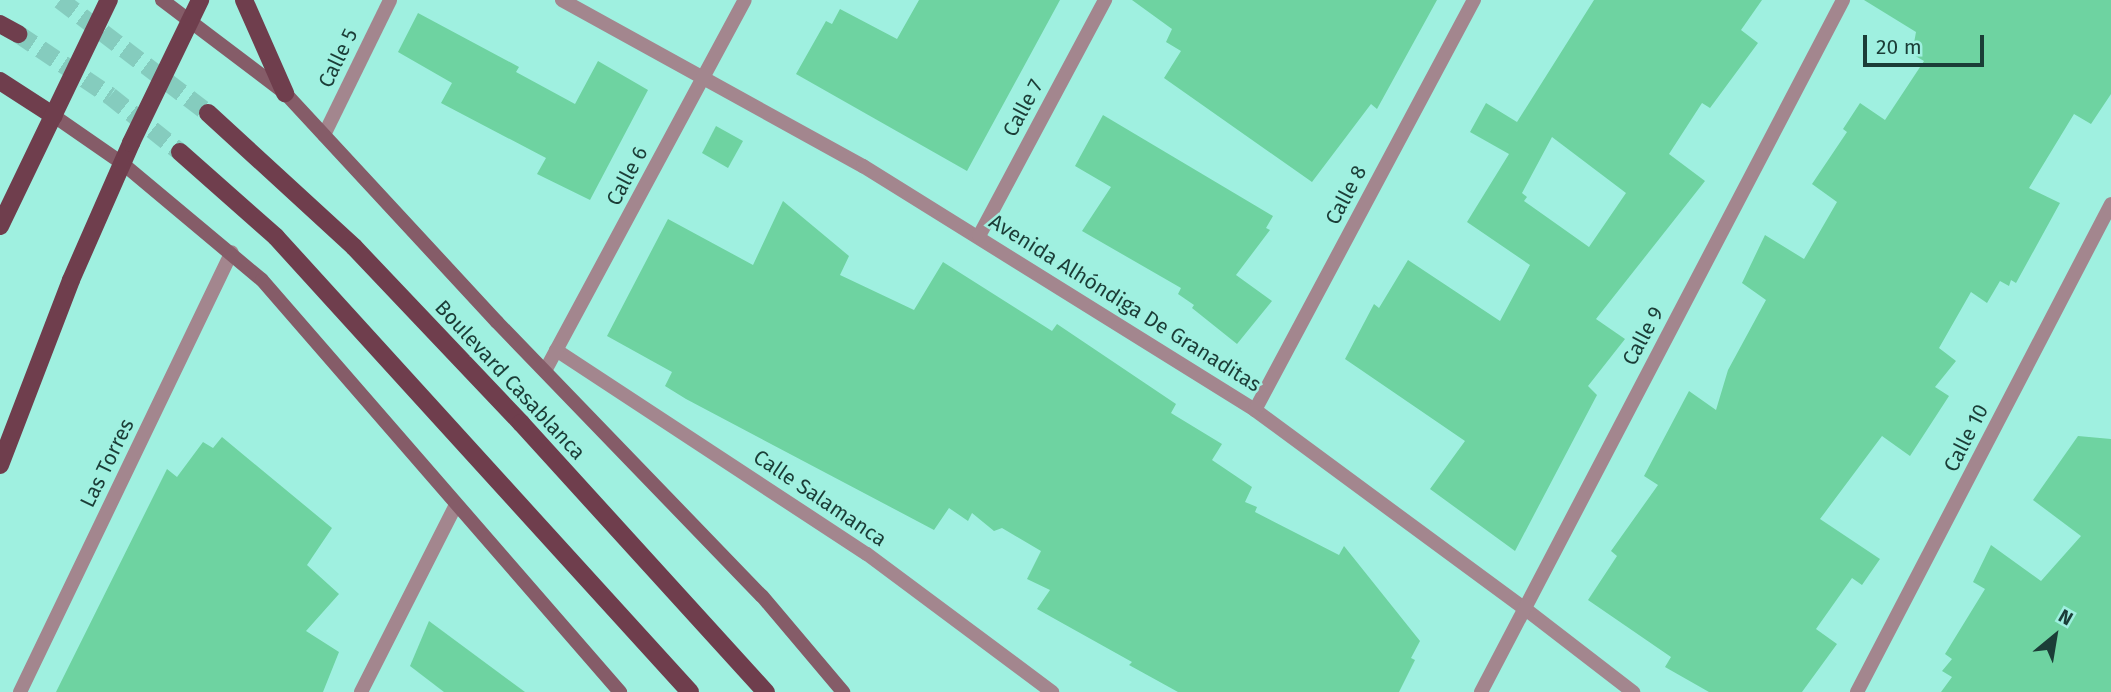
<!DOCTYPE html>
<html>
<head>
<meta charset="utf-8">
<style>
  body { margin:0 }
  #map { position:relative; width:2111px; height:692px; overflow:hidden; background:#9ff0e0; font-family:"Fira Sans",sans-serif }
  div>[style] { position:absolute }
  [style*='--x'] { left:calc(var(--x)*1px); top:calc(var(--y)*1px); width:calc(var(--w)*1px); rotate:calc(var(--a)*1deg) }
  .building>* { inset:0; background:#6ed3a1 }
  .primary-tunnel>* { height:18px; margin-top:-9px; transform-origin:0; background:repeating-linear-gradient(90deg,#85ccbe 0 18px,transparent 0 27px) }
  .street>* { height:14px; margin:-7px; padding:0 7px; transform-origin:7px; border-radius:7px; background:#a3868e }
  .secondary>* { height:14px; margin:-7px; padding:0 7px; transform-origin:7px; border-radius:7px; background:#855c68 }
  .primary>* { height:18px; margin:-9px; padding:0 9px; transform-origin:9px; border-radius:9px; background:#6f3e4d }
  span { translate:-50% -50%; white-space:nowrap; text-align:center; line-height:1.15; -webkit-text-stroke:5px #9ff0e0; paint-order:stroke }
  .street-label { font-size:21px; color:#1b3d37 }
  .north { position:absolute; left:2020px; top:601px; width:70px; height:70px; -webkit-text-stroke:5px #9ff0e0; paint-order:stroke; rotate:30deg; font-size:19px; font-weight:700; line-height:28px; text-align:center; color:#1b3d37 }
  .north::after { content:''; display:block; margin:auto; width:24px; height:32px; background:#1b3d37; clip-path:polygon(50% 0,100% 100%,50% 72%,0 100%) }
  .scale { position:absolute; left:1863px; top:35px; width:121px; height:32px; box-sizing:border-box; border:4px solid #1b3d37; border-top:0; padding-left:9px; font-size:21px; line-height:24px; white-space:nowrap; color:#1b3d37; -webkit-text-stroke:5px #9ff0e0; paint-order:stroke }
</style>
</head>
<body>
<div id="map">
  <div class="building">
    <div style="clip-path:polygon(919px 0,1060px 0,967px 171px,796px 74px,826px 21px,832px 24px,840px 9px,897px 39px)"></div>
    <div style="clip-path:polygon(1132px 0,1437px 0,1377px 109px,1371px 104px,1312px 182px,1164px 78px,1181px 51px,1166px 42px,1172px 29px)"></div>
    <div style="clip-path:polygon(evenodd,1594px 0,1762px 0,1741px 30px,1758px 43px,1710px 108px,1702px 103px,1669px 154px,1705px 181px,1596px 319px,1625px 339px,1588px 386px,1597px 395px,1515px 551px,1430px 489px,1465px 441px,1345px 359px,1374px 304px,1379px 308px,1408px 260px,1500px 321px,1530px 265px,1467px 222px,1509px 154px,1470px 132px,1486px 103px,1517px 122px,1594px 0,1552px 137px,1626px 193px,1589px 247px,1524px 201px,1527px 197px,1522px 193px,1552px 137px)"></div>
    <div style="clip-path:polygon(1864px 0,2111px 0,2111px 94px,2091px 124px,2074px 114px,2029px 188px,2060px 203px,2016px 283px,2011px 280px,2009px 286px,2000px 281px,1987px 303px,1971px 292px,1939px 348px,1956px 361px,1935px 387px,1949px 396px,1910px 456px,1882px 436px,1820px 519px,1880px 559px,1862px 585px,1852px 578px,1816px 629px,1837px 644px,1802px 692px,1709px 692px,1665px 667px,1671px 657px,1588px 600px,1617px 556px,1611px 551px,1658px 485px,1644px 476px,1689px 391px,1716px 410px,1728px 370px,1766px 300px,1742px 283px,1765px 235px,1804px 259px,1837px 202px,1812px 184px,1847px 132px,1843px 129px,1860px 103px,1885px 120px,1924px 61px,1912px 54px,1916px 32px)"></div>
    <div style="clip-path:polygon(418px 13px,519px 67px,516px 72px,575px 104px,598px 61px,648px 90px,590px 200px,537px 174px,546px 158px,441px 103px,452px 83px,398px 52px)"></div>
    <div style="clip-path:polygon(1103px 115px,1273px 216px,1266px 228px,1270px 230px,1236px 275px,1272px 301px,1237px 344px,1192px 308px,1194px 305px,1178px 294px,1181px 288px,1082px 231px,1111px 187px,1075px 166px)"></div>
    <div style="clip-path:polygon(716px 126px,743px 141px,728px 168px,702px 153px)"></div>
    <div style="clip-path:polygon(783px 201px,849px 256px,840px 275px,914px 310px,943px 262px,1052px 331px,1057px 324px,1176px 404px,1171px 413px,1222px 444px,1212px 460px,1252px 487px,1245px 502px,1257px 507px,1255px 512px,1339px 555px,1344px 546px,1420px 641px,1411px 658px,1415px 660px,1399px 692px,1178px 692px,1129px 665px,1132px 662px,1037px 609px,1050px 590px,1027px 579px,1041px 551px,1002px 528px,994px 531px,972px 513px,968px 521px,949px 508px,934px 530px,686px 399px,665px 386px,672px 372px,607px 336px,668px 219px,753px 265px)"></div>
    <div style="clip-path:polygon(2078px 436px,2111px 439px,2111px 692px,1941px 692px,1952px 677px,1942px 671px,1952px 659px,1945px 654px,1985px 589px,1973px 582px,1991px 545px,2041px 581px,2081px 536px,2033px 500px)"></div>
    <div style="clip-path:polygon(222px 437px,332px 528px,307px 565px,339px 594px,306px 631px,339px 652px,323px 692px,56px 692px,167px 469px,177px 477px,203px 442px,213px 448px)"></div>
    <div style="clip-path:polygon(429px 621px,525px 692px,444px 692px,410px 666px)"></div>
  </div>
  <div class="primary-tunnel">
    <div style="--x:60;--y:0;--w:186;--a:37.4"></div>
    <div style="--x:18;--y:34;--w:111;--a:34"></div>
    <div style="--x:110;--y:96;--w:90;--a:38.7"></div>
  </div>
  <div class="street">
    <div style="--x:562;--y:0;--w:344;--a:28.9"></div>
    <div style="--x:863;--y:166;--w:462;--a:31.9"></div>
    <div style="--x:1255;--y:410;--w:334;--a:36.4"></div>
    <div style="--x:1524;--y:608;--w:138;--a:37.6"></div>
    <div style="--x:324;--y:135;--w:150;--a:-63.9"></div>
    <div style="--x:979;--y:236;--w:268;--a:-61.9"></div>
    <div style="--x:556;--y:350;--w:372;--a:33.3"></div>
    <div style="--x:867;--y:554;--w:231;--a:36.7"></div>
    <div style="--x:545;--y:371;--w:421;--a:-61.7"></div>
    <div style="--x:1255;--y:410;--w:465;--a:-61.9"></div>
    <div style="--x:20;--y:692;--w:488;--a:-64.3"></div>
    <div style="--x:361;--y:692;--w:210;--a:-63.1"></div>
    <div style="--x:1481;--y:692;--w:781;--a:-62.38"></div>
    <div style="--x:1857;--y:692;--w:550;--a:-62.5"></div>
  </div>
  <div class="secondary">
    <div style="--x:162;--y:0;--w:154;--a:37.1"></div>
    <div style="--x:285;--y:93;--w:312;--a:47.2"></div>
    <div style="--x:497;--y:322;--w:381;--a:46"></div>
    <div style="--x:762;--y:596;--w:126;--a:49.8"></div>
    <div style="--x:54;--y:116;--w:83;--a:34.7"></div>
    <div style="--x:122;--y:163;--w:182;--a:39.9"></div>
    <div style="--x:262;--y:280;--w:546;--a:49.01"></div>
  </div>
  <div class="primary">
    <div style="--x:244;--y:0;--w:102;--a:66.2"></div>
    <div style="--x:0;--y:24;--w:21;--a:29"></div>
    <div style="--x:0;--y:81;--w:64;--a:32.9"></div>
    <div style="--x:208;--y:113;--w:198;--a:42.5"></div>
    <div style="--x:354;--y:247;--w:243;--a:46.5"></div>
    <div style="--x:521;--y:423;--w:364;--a:47.7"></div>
    <div style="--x:180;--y:152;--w:128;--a:41.5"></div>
    <div style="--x:276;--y:237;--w:615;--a:47.7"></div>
    <div style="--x:0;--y:226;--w:251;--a:-64.3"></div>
    <div style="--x:0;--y:465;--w:198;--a:-69"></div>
    <div style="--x:71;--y:280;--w:150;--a:-66.3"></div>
    <div style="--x:131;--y:143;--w:159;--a:-64.2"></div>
  </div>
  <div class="street-label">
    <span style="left:338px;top:58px;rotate:-64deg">Calle 5</span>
    <span style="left:1023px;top:108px;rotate:-62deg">Calle 7</span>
    <span style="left:627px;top:176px;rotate:-62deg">Calle 6</span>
    <span style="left:1346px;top:195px;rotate:-62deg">Calle 8</span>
    <span style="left:1125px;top:303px;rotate:32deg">Avenida Alhóndiga De Granaditas</span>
    <span style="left:1643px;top:336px;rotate:-62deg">Calle 9</span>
    <span style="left:510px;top:380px;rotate:47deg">Boulevard Casablanca</span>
    <span style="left:1966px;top:438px;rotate:-63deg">Calle 10</span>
    <span style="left:107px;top:463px;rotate:-64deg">Las Torres</span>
    <span style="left:820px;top:498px;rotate:34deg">Calle Salamanca</span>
  </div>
  <div class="north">N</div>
  <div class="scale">20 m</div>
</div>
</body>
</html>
